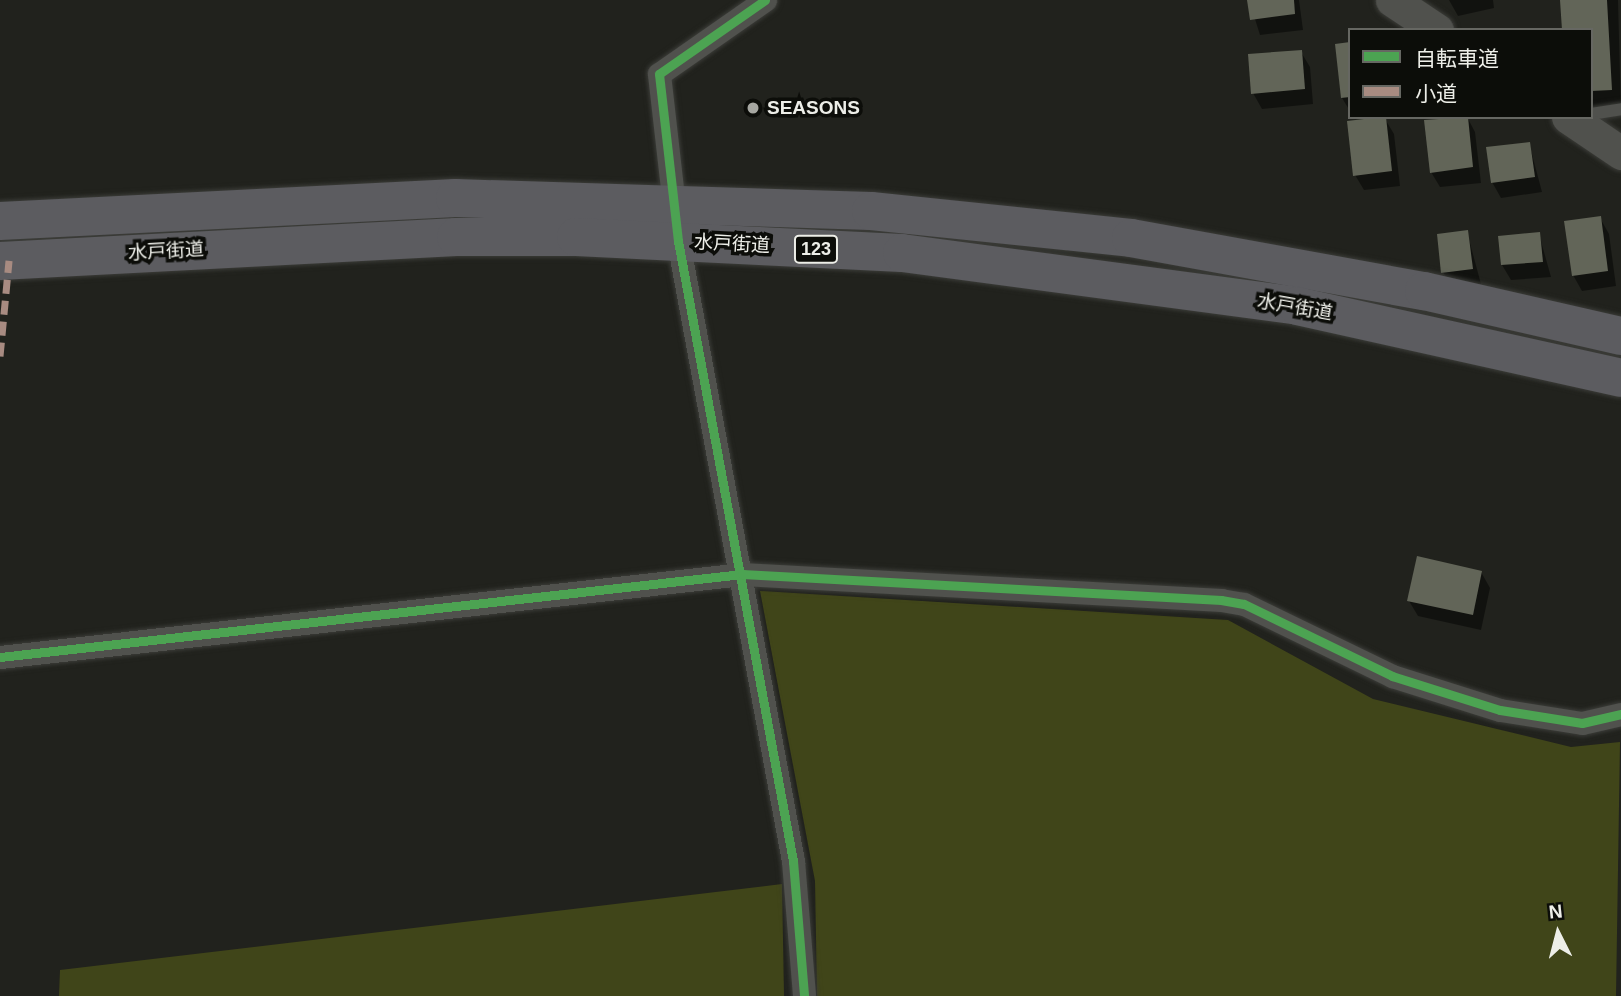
<!DOCTYPE html>
<html>
<head>
<meta charset="utf-8">
<style>
  body { margin:0 }
  #map { position:relative; width:1621px; height:996px; overflow:hidden; background:#21221d; font-family:Helvetica,"Noto Sans JP",sans-serif }
  div>[style] { position:absolute }
  [style*='--x'] { left:calc(var(--x)*1px); top:calc(var(--y)*1px); width:calc(var(--w)*1px); rotate:calc(var(--a)*1deg) }
  .green>* { inset:0; background:#404519 }
  .shadow>* { inset:0; background:#0007 }
  .building>* { inset:0; background:#626558 }
  .roads { filter:drop-shadow(0 0 2px #3b3c38) drop-shadow(0 0 2px #3b3c38) }
  .lane>* { height:12px; margin:-6px; padding:0 6px; transform-origin:6px; border-radius:6px; background:#50514d }
  .street>* { height:23px; margin:-11.5px; padding:0 11.5px; transform-origin:11.5px; border-radius:11.5px; background:#50514d }
  .secondary>* { height:33px; margin:-16.5px; padding:0 16.5px; transform-origin:16.5px; border-radius:16.5px; background:#50514d }
  .highway>* { height:38px; margin:-19px; padding:0 19px; transform-origin:19px; border-radius:19px; background:#5c5c60 }
  .quiet>* { height:7px; margin-top:-3.5px; transform-origin:0; background:repeating-linear-gradient(90deg,#a88b81 0 14px,transparent 0 21px) }
  .cycleway>* { height:9px; margin:-4.5px; padding:0 4.5px; transform-origin:4.5px; border-radius:4.5px; background:#4ca352 }
  .dots>* { width:19px; height:19px; translate:-50% -50%; box-sizing:border-box; border:4px solid #0c0d09; border-radius:50% }
  span { translate:-50% -50%; white-space:nowrap; text-align:center; line-height:1.15; -webkit-text-stroke:7px #0c0d09; paint-order:stroke }
  .shield-label span { padding:2px 5px; background:#0c0d09; border:2px solid; border-radius:5px; -webkit-text-stroke-width:0 }
  .shield-label { font-size:18px; color:#edeee8; font-weight:700 }
  .poi-label { font-size:19px; color:#edeee8; font-weight:700 }
  .left { translate:0 -50%; text-align:left }
  .street-label { font-size:19px; color:#edeee8 }
  .legend { position:absolute; left:1348px; top:28px; width:245px; height:91px; box-sizing:border-box; background:#0c0d09; border:2px solid #666762; margin:0; padding:9px 12px; list-style:none; font-size:21px; color:#edeee8 }
  .legend li { display:flex; align-items:center; gap:14px; height:35px }
  .legend b { width:35px; border:2px solid #666762 }
  .north { position:absolute; left:1523px; top:898px; width:70px; height:70px; -webkit-text-stroke:5px #0c0d09; paint-order:stroke; rotate:354deg; font-size:19px; font-weight:700; line-height:28px; text-align:center; color:#edeee8 }
  .north::after { content:''; display:block; margin:auto; width:24px; height:32px; background:#edeee8; clip-path:polygon(50% 0,100% 100%,50% 72%,0 100%) }
</style>
</head>
<body>
<div id="map">
  <div class="green">
    <div style="clip-path:polygon(760px 591px,1228px 620px,1373px 699px,1571px 747px,1620px 742px,1616px 996px,817px 996px,815px 881px)"></div>
    <div style="clip-path:polygon(782px 884px,784px 996px,59px 996px,60px 970px)"></div>
  </div>
  <div class="shadow">
    <div style="clip-path:polygon(1249px 0,1299px 0,1303px 30px,1260px 35px)"></div>
    <div style="clip-path:polygon(1493px 0,1494px 8px,1458px 16px,1449px 0)"></div>
    <div style="clip-path:polygon(1562px 0,1618px 0,1621px 113px,1591px 115px,1591px 30px)"></div>
    <div style="clip-path:polygon(1350px 44px,1350px 111px,1342px 98px)"></div>
    <div style="clip-path:polygon(1301px 52px,1310px 67px,1313px 104px,1262px 109px,1253px 93px)"></div>
    <div style="clip-path:polygon(1467px 117px,1475px 132px,1481px 183px,1440px 187px,1431px 172px)"></div>
    <div style="clip-path:polygon(1385px 119px,1394px 134px,1400px 186px,1364px 190px,1355px 175px)"></div>
    <div style="clip-path:polygon(1529px 143px,1542px 192px,1501px 198px,1492px 182px)"></div>
    <div style="clip-path:polygon(1600px 218px,1609px 234px,1616px 286px,1582px 291px,1573px 275px)"></div>
    <div style="clip-path:polygon(1467px 232px,1481px 284px,1452px 288px,1443px 272px)"></div>
    <div style="clip-path:polygon(1539px 234px,1551px 277px,1511px 280px,1502px 265px)"></div>
    <div style="clip-path:polygon(1481px 572px,1490px 588px,1481px 630px,1418px 616px,1409px 601px)"></div>
  </div>
  <div class="building">
    <div style="clip-path:polygon(1247px 0,1294px 0,1295px 14px,1250px 20px)"></div>
    <div style="clip-path:polygon(1560px 0,1607px 0,1612px 90px,1591px 91px,1591px 30px,1562px 30px)"></div>
    <div style="clip-path:polygon(1350px 42px,1350px 97px,1341px 98px,1335px 44px)"></div>
    <div style="clip-path:polygon(1302px 50px,1305px 89px,1251px 94px,1248px 54px)"></div>
    <div style="clip-path:polygon(1381px 117px,1386px 117px,1392px 171px,1353px 176px,1347px 121px)"></div>
    <div style="clip-path:polygon(1468px 117px,1473px 167px,1430px 173px,1424px 120px)"></div>
    <div style="clip-path:polygon(1530px 142px,1535px 177px,1491px 183px,1486px 147px)"></div>
    <div style="clip-path:polygon(1601px 216px,1608px 271px,1572px 276px,1564px 221px)"></div>
    <div style="clip-path:polygon(1468px 230px,1473px 269px,1441px 273px,1437px 234px)"></div>
    <div style="clip-path:polygon(1540px 232px,1543px 262px,1501px 265px,1498px 236px)"></div>
    <div style="clip-path:polygon(1417px 556px,1482px 571px,1473px 615px,1407px 601px)"></div>
  </div>
  <div class="roads">
    <div class="lane">
      <div style="--x:1591;--y:114;--w:30;--a:-9"></div>
    </div>
    <div class="street">
      <div style="--x:765;--y:0;--w:129;--a:145.1"></div>
      <div style="--x:659;--y:74;--w:168;--a:83.5"></div>
      <div style="--x:678;--y:241;--w:631;--a:79.49"></div>
      <div style="--x:793;--y:861;--w:135;--a:85.3"></div>
      <div style="--x:0;--y:657;--w:747;--a:-6.38"></div>
      <div style="--x:742;--y:574;--w:480;--a:3.1"></div>
      <div style="--x:1221;--y:600;--w:23;--a:10"></div>
      <div style="--x:1244;--y:604;--w:165;--a:25.9"></div>
      <div style="--x:1392;--y:676;--w:113;--a:17.5"></div>
      <div style="--x:1500;--y:710;--w:83;--a:9"></div>
      <div style="--x:1582;--y:723;--w:40;--a:-13"></div>
    </div>
    <div class="secondary">
      <div style="--x:1392;--y:0;--w:54;--a:33.7"></div>
      <div style="--x:1568;--y:117;--w:64;--a:34.2"></div>
    </div>
    <div class="highway">
      <div style="--x:0;--y:221;--w:456;--a:-2.9"></div>
      <div style="--x:455;--y:198;--w:416;--a:1.8"></div>
      <div style="--x:871;--y:211;--w:261;--a:5.9"></div>
      <div style="--x:1131;--y:238;--w:298;--a:10.3"></div>
      <div style="--x:1424;--y:291;--w:202;--a:12.9"></div>
      <div style="--x:0;--y:261;--w:457;--a:-3"></div>
      <div style="--x:456;--y:237;--w:120;--a:0"></div>
      <div style="--x:576;--y:237;--w:326;--a:2.8"></div>
      <div style="--x:902;--y:253;--w:399;--a:7.6"></div>
      <div style="--x:1297;--y:306;--w:332;--a:12.5"></div>
    </div>
  </div>
  <div class="quiet">
    <div style="--x:0;--y:356;--w:96;--a:-84.6"></div>
  </div>
  <div class="cycleway">
    <div style="--x:765;--y:0;--w:129;--a:145.1"></div>
    <div style="--x:659;--y:74;--w:168;--a:83.5"></div>
    <div style="--x:678;--y:241;--w:631;--a:79.49"></div>
    <div style="--x:793;--y:861;--w:135;--a:85.3"></div>
    <div style="--x:0;--y:657;--w:747;--a:-6.38"></div>
    <div style="--x:742;--y:574;--w:480;--a:3.1"></div>
    <div style="--x:1221;--y:600;--w:23;--a:10"></div>
    <div style="--x:1244;--y:604;--w:165;--a:25.9"></div>
    <div style="--x:1392;--y:676;--w:113;--a:17.5"></div>
    <div style="--x:1500;--y:710;--w:83;--a:9"></div>
    <div style="--x:1582;--y:723;--w:40;--a:-13"></div>
  </div>
  <div class="dots">
    <div style="left:753px;top:108px;background:#a6a7a1"></div>
  </div>
  <div class="shield-label">
    <span style="left:816px;top:249px">123</span>
  </div>
  <div class="poi-label">
    <span class="left" style="left:767px;top:108px">SEASONS</span>
  </div>
  <div class="street-label">
    <span style="left:732px;top:244px;rotate:3deg">水戸街道</span>
    <span style="left:166px;top:251px;rotate:-3deg">水戸街道</span>
    <span style="left:1295px;top:307px;rotate:10deg">水戸街道</span>
  </div>
  <ul class="legend">
  <li><b style="height:9px;background:#4ca352"></b>自転車道</li>
  <li><b style="height:9px;background:#a88b81"></b>小道</li>
  </ul>
  <div class="north">N</div>
</div>
</body>
</html>
